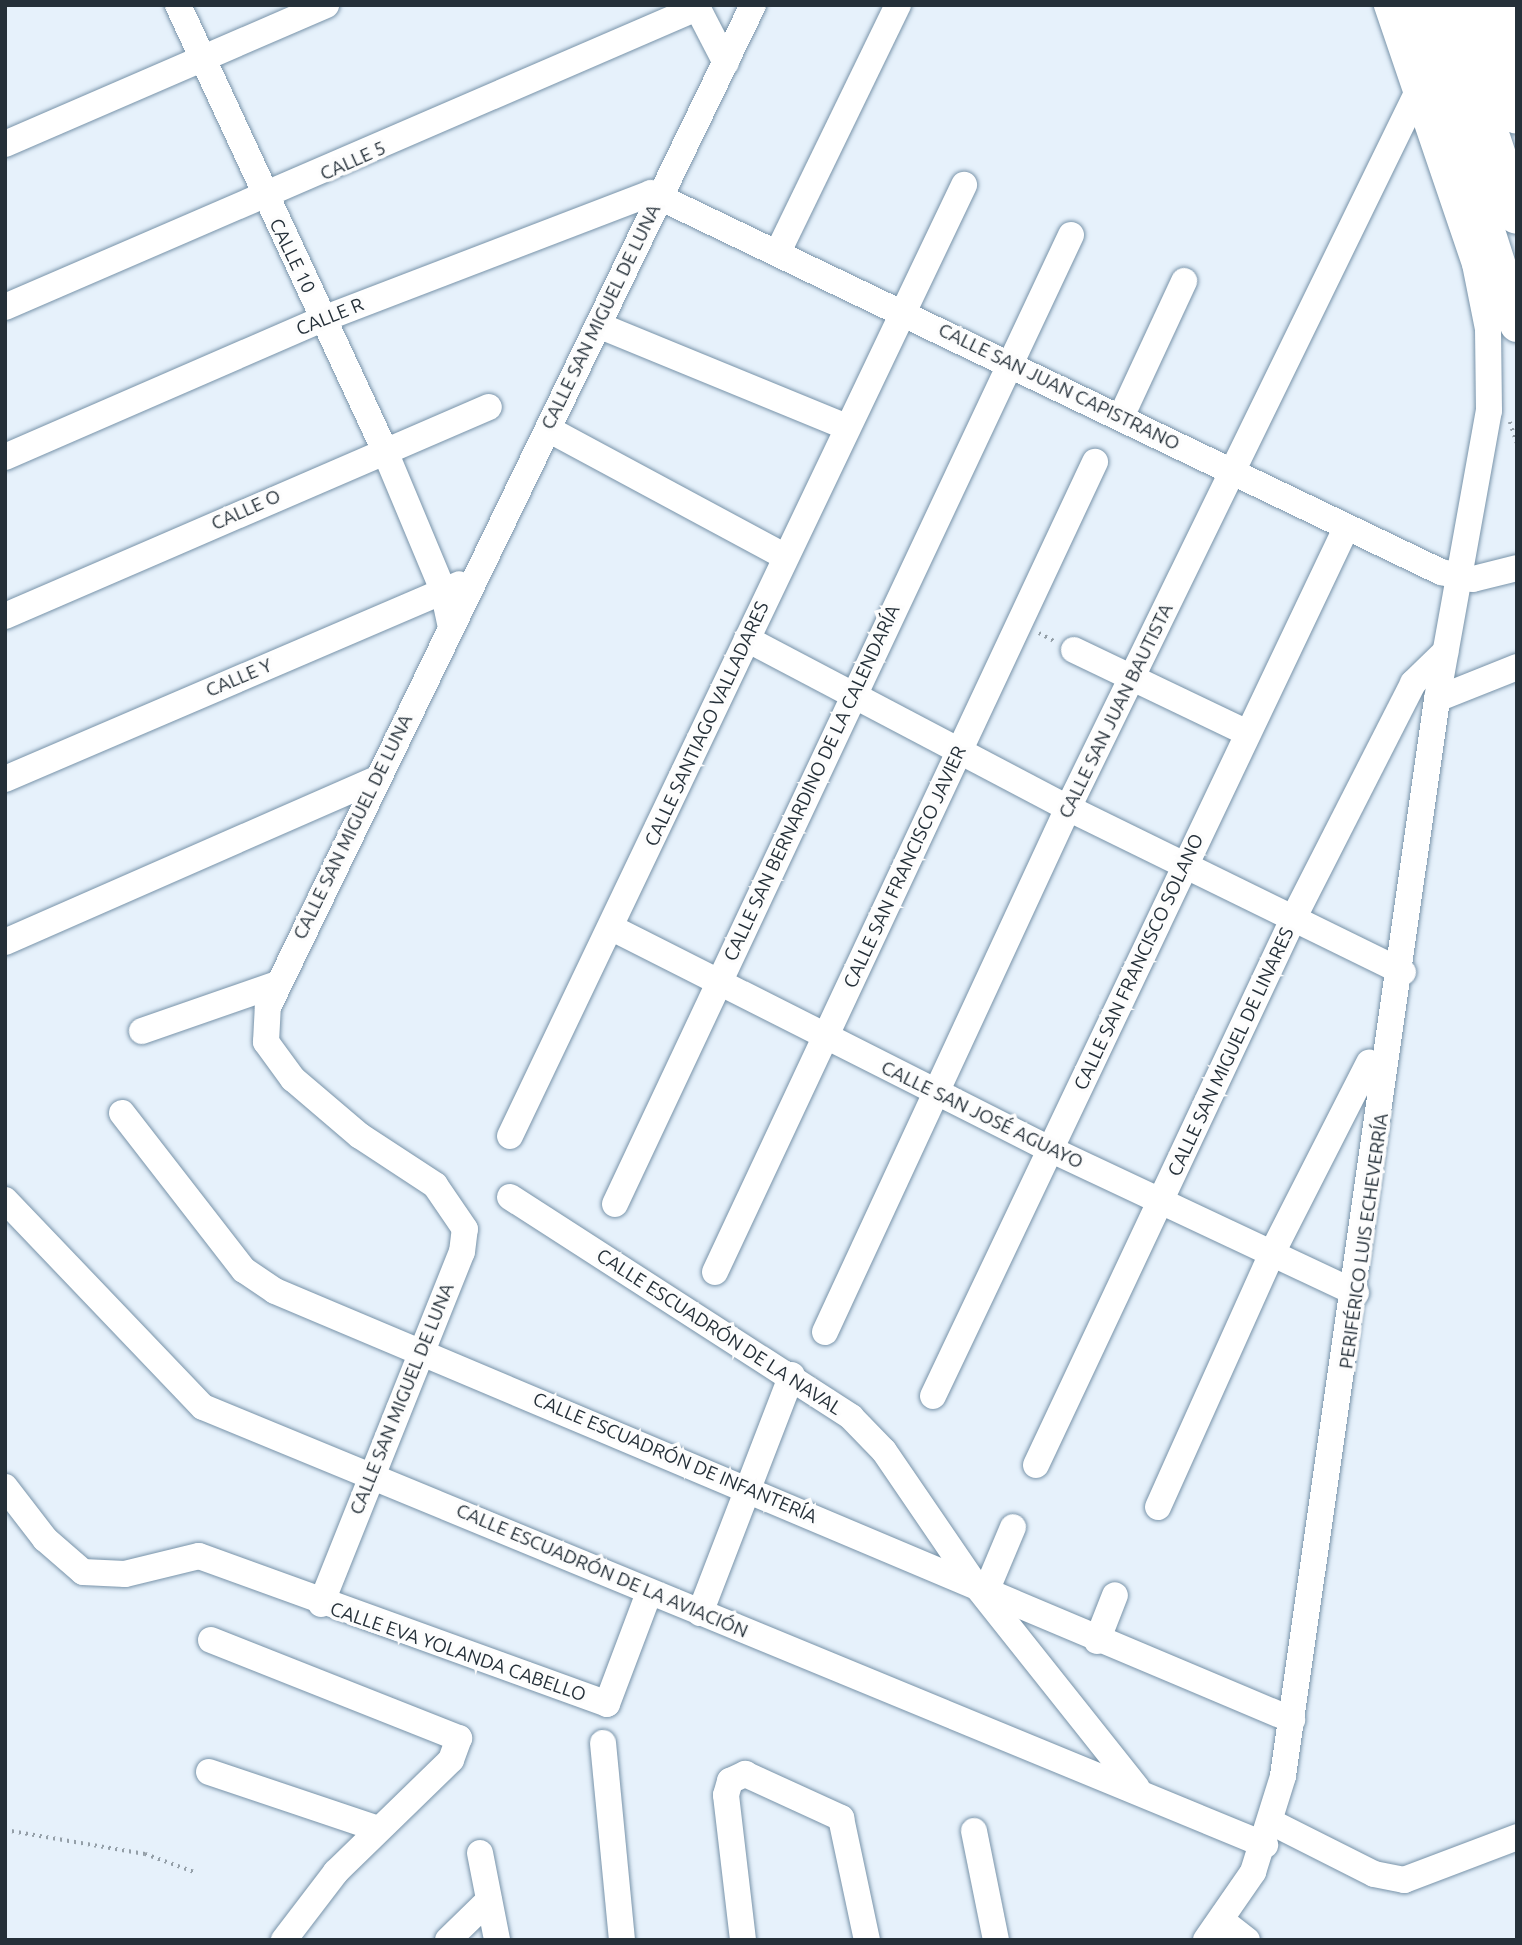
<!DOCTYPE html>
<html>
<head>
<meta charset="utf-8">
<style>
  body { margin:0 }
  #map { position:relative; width:1522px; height:1945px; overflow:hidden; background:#e6f1fb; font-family:Ubuntu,sans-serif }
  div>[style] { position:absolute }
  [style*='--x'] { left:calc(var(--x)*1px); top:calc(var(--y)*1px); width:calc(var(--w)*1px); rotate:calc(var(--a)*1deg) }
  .path>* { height:3.5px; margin-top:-1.75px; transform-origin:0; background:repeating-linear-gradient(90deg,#949fa8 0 2px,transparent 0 7px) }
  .roads { filter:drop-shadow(0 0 2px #7893a9) drop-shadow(0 0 2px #7893a9) }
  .minor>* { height:26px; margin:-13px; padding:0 13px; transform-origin:13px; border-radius:13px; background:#fff }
  .major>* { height:35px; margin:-17.5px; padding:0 17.5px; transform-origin:17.5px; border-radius:17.5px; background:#fff }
  .highway>* { height:38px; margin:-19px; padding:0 19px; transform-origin:19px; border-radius:19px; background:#fff }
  span { translate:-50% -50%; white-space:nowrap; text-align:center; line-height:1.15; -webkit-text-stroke:7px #fdfdfd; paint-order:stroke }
  .street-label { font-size:19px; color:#253039 }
  .frame { position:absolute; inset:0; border:7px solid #253039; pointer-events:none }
</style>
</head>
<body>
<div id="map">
  <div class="path">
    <div style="--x:1510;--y:422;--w:22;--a:72"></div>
    <div style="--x:1039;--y:633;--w:17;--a:28"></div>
    <div style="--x:5;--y:1830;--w:142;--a:9.7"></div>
    <div style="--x:145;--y:1854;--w:55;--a:20.1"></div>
  </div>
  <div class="roads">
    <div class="minor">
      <div style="--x:178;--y:5;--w:489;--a:65.1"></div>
      <div style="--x:384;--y:449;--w:153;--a:67.3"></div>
      <div style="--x:443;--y:590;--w:35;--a:78"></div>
      <div style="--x:696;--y:5;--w:65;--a:62.7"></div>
      <div style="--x:5;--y:144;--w:350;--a:-23.4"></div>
      <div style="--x:778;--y:252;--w:275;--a:-64.1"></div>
      <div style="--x:5;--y:307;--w:754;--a:-23.37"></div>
      <div style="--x:598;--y:325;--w:266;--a:22.3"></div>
      <div style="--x:1121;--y:417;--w:150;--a:-65.1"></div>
      <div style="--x:548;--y:429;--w:268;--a:28.3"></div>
      <div style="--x:5;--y:457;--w:347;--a:-23.5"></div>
      <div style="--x:323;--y:319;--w:351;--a:-21"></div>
      <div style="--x:651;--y:193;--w:876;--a:25.63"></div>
      <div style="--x:1441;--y:572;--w:33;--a:12"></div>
      <div style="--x:1473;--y:579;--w:45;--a:-14"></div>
      <div style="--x:5;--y:616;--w:527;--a:-23.36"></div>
      <div style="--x:747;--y:639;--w:363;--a:27.8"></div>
      <div style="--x:1068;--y:808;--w:373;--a:26.1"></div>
      <div style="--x:1074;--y:650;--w:192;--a:25.6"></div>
      <div style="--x:1437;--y:699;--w:86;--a:-21.8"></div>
      <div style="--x:5;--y:779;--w:494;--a:-23.2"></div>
      <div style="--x:612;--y:928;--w:493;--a:26.8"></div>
      <div style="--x:1052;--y:1150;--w:336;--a:25.2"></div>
      <div style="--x:5;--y:942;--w:406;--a:-23.7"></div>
      <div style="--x:142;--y:1031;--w:143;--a:-19.2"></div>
      <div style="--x:122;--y:1113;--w:199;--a:52.2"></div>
      <div style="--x:244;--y:1270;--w:37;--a:34"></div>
      <div style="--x:275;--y:1291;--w:1104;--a:22.87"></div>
      <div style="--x:510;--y:1136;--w:1054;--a:-64.48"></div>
      <div style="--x:510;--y:1197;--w:406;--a:32.8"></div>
      <div style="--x:851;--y:1417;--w:47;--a:45.9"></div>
      <div style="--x:884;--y:1451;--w:160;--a:55.7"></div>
      <div style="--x:974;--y:1583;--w:262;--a:51.5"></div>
      <div style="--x:5;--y:1200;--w:286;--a:46.3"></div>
      <div style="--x:203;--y:1407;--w:1149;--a:22.41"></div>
      <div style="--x:615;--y:1204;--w:1071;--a:-64.8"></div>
      <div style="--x:715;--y:1272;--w:895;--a:-64.87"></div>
      <div style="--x:825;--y:1332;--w:578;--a:-65.12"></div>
      <div style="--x:1068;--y:808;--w:793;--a:-63.98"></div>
      <div style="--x:933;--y:1396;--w:961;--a:-64.55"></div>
      <div style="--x:1036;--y:1465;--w:603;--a:-64.79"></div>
      <div style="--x:1293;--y:919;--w:265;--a:-63"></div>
      <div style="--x:1413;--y:683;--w:45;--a:-44.1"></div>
      <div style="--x:5;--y:1487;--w:66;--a:52.4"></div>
      <div style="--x:45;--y:1539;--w:50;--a:41"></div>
      <div style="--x:83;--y:1572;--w:42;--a:2.7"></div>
      <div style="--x:125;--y:1574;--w:76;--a:-13.7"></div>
      <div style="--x:199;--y:1556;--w:434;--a:19.9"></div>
      <div style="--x:607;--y:1704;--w:119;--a:-69.3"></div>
      <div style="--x:1158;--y:1507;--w:276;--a:-65.8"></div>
      <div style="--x:1271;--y:1255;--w:216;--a:-63"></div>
      <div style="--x:987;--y:1589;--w:67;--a:-67.2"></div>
      <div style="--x:321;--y:1604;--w:379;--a:-68.2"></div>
      <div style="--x:462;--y:1252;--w:23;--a:-83"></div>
      <div style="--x:465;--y:1229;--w:53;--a:-124.3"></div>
      <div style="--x:435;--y:1185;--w:90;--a:-146.8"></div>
      <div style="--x:360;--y:1136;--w:88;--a:-139.6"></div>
      <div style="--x:293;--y:1079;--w:46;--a:-126.1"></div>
      <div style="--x:266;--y:1042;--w:35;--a:-87"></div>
      <div style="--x:268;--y:1007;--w:1113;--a:-64.17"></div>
      <div style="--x:700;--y:1613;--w:255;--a:-68.9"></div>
      <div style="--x:211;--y:1640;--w:267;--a:21.6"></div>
      <div style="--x:459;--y:1738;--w:23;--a:110"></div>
      <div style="--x:451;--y:1760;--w:161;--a:135.8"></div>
      <div style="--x:336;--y:1872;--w:86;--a:127.4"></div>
      <div style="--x:1097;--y:1641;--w:49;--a:-68.6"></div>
      <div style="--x:603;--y:1743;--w:198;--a:84.5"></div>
      <div style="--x:209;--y:1772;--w:178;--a:18.6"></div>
      <div style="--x:1273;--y:1823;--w:113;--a:26.8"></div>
      <div style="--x:1374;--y:1874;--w:31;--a:11"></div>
      <div style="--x:1404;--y:1880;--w:121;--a:-20.8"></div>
      <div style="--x:974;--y:1831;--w:111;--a:78.6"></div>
      <div style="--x:480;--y:1853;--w:89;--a:78.9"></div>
      <div style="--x:1221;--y:1920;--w:33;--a:38"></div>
      <div style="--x:448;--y:1940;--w:57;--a:-44.3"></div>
      <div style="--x:743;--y:1940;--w:146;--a:-96.7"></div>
      <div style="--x:726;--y:1795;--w:15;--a:-74"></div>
      <div style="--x:730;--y:1781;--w:17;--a:-25"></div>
      <div style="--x:745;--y:1774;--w:106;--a:24.6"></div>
      <div style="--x:841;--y:1818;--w:125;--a:78"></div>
      <div style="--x:1206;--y:1940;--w:83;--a:-55.3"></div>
      <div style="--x:1253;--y:1872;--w:101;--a:-72.6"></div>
      <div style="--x:1283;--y:1776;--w:1088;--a:-81.86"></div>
      <div style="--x:1437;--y:699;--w:293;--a:-79.8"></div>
      <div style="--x:1489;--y:411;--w:82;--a:-90.7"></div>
      <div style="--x:1488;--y:329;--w:66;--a:-101.3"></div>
      <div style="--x:1475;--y:264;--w:274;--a:-108.8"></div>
    </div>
    <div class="major">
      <div style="--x:1415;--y:5;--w:335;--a:72.3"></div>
      <div style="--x:1506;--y:5;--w:37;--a:73"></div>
    </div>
    <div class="highway">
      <div style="--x:1447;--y:5;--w:221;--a:71.6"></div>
      <div style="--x:1482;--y:5;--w:115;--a:72.3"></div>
    </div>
  </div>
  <div class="street-label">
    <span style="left:353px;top:161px;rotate:-24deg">CALLE 5</span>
    <span style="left:292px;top:256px;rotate:64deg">CALLE 10</span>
    <span style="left:330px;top:317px;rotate:-22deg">CALLE R</span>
    <span style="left:601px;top:317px;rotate:-64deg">CALLE SAN MIGUEL DE LUNA</span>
    <span style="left:1059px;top:387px;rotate:26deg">CALLE SAN JUAN CAPISTRANO</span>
    <span style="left:246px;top:510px;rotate:-24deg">CALLE O</span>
    <span style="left:239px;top:678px;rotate:-23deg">CALLE Y</span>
    <span style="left:1116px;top:711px;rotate:-64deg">CALLE SAN JUAN BAUTISTA</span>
    <span style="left:707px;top:724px;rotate:-65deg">CALLE SANTIAGO VALLADARES</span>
    <span style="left:812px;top:783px;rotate:-65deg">CALLE SAN BERNARDINO DE LA CALENDARÍA</span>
    <span style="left:353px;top:827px;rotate:-64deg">CALLE SAN MIGUEL DE LUNA</span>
    <span style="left:905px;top:867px;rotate:-65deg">CALLE SAN FRANCISCO JAVIER</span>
    <span style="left:1139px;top:962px;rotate:-65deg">CALLE SAN FRANCISCO SOLANO</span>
    <span style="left:1231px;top:1052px;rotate:-65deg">CALLE SAN MIGUEL DE LINARES</span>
    <span style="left:982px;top:1115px;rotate:26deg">CALLE SAN JOSÉ AGUAYO</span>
    <span style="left:1364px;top:1241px;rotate:-82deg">PERIFÉRICO LUIS ECHEVERRÍA</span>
    <span style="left:719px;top:1332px;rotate:33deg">CALLE ESCUADRÓN DE LA NAVAL</span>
    <span style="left:402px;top:1399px;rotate:-68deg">CALLE SAN MIGUEL DE LUNA</span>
    <span style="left:675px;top:1458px;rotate:23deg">CALLE ESCUADRÓN DE INFANTERÍA</span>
    <span style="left:602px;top:1571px;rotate:23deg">CALLE ESCUADRÓN DE LA AVIACIÓN</span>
    <span style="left:458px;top:1652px;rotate:19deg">CALLE EVA YOLANDA CABELLO</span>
  </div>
  <div class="frame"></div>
</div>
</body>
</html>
